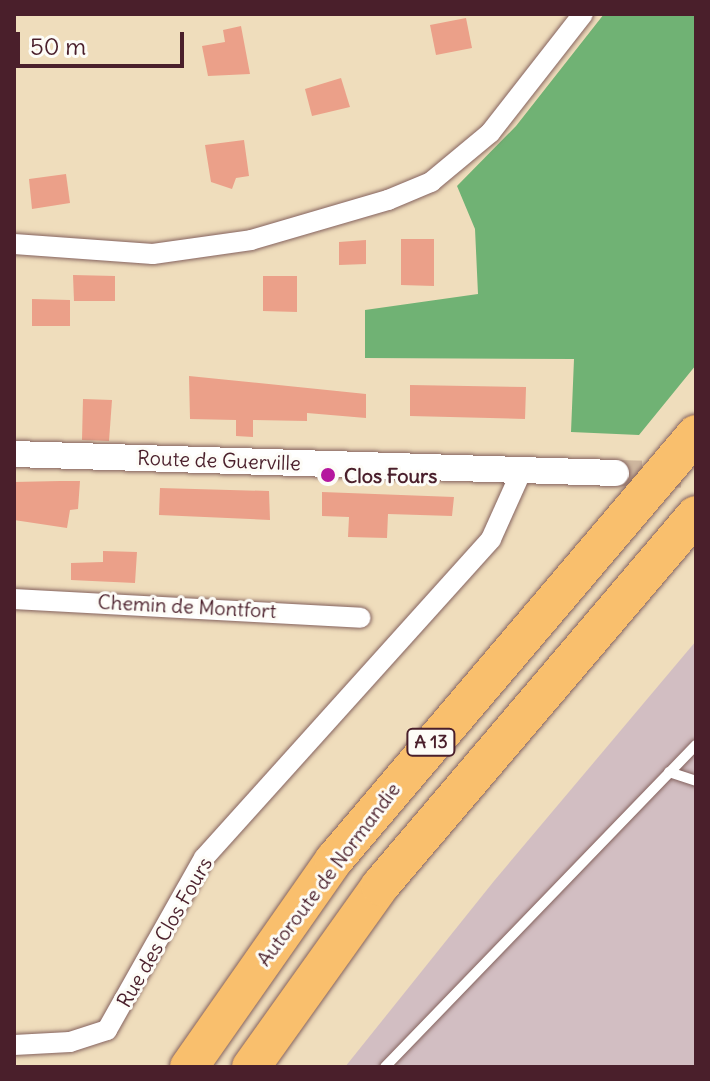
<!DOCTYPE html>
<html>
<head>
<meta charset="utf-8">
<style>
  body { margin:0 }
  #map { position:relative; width:710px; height:1081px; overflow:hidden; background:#efddbc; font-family:Delius,sans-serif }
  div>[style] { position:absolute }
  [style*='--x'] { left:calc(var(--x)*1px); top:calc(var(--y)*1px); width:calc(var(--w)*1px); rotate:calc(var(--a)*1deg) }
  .industrial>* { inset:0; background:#d2bec2 }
  .forest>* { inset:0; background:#70b274 }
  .building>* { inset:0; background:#eba089 }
  .tertiary-tunnel>* { height:26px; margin-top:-13px; transform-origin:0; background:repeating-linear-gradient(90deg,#ceb79f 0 26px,transparent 0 39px) }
  .roads { filter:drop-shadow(0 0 2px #84625e) drop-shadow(0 0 2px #84625e) }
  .service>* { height:10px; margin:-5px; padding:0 5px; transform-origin:5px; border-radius:5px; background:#fff }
  .minor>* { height:20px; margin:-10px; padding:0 10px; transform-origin:10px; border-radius:10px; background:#fff }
  .tertiary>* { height:26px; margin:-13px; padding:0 13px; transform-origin:13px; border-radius:13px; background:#fff }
  .motorway>* { height:38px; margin:-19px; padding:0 19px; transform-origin:19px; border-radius:19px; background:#f9bf6d }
  .dots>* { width:22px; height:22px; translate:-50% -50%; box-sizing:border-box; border:4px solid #fdfcf7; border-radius:50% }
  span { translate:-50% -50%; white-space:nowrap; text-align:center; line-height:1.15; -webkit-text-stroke:6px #fdfcf7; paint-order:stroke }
  .shield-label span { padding:2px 6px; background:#fdfcf7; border:2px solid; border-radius:6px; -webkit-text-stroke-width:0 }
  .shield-label { font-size:18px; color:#4a1f2b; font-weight:700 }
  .street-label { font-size:20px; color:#4a1f2b }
  .poi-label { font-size:20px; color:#4a1f2b; font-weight:700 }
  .left { translate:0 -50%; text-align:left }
  .frame { position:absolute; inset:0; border:16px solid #4a1f2b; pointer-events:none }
  .scale { position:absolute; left:16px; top:32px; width:168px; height:36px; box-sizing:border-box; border:4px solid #4a1f2b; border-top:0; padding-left:10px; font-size:24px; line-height:28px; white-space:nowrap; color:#4a1f2b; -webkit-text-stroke:6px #fdfcf7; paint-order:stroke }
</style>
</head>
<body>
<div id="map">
  <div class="industrial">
    <div style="clip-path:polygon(696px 641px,696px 1067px,345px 1067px,494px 881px)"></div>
  </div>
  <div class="forest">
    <div style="clip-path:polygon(604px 14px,696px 15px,696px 365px,639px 435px,571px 432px,574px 359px,365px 358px,365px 310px,478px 294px,475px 229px,457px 186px,516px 126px)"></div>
  </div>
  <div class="building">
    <div style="clip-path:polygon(466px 18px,472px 48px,436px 55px,430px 25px)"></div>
    <div style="clip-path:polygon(241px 26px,250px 74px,208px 76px,202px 46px,225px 42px,223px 30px)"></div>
    <div style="clip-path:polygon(341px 78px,350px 107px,312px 116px,305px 89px)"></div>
    <div style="clip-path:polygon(244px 140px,249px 176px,236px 178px,232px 189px,211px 182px,205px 145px)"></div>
    <div style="clip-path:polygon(66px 174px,70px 203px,32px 209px,29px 179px)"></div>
    <div style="clip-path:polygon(401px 239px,434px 239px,434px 286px,401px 285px)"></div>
    <div style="clip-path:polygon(366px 240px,366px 264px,339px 265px,339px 242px)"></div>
    <div style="clip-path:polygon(73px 275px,115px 276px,115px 301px,74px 301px)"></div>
    <div style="clip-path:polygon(263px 276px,297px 276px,297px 312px,263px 311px)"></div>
    <div style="clip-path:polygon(32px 299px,70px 300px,70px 326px,32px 326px)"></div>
    <div style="clip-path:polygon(189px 376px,366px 394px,366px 418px,307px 413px,307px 421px,253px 420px,253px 437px,236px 436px,236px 420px,190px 419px)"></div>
    <div style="clip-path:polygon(410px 385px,526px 387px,525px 419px,410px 416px)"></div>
    <div style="clip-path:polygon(83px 399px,112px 400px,109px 441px,82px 440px)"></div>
    <div style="clip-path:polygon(60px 481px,80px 481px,78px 509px,70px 510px,67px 528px,14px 520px,14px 482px)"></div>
    <div style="clip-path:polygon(160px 488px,269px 491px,270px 520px,159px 515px)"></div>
    <div style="clip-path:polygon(322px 492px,454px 497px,452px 516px,388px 514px,387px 538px,348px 537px,349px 517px,322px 516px)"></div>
    <div style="clip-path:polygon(103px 551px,137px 552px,135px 583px,71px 580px,71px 563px,103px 562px)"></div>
  </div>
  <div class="tertiary-tunnel">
    <div style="--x:616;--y:473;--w:80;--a:1.4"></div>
  </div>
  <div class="roads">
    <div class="service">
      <div style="--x:669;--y:772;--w:28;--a:18"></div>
      <div style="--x:385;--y:1067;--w:448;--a:-46"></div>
    </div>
    <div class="minor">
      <div style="--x:14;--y:244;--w:139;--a:4.1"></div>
      <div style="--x:153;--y:254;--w:99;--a:-8.1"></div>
      <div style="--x:251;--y:240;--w:143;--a:-16.3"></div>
      <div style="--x:388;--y:200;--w:47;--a:-22.7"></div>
      <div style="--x:431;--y:182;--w:77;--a:-39.7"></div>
      <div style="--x:490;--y:133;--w:151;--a:-52"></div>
      <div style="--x:14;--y:599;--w:347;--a:3.1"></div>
      <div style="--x:14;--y:1045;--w:56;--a:-3.1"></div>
      <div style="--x:70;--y:1042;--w:39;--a:-18"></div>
      <div style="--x:107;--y:1030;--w:197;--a:-60.6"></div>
      <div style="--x:204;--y:858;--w:429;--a:-48"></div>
      <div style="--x:491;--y:539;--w:76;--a:-65.8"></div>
    </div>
    <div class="tertiary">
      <div style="--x:14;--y:454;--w:602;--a:1.81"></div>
    </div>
    <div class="motorway">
      <div style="--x:189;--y:1067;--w:253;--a:-55"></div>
      <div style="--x:334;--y:860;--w:559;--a:-49.64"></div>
      <div style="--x:251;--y:1067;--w:222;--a:-54.5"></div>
      <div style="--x:380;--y:886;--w:487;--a:-49.6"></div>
    </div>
  </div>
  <div class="dots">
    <div style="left:328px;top:475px;background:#b5179e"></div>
  </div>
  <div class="shield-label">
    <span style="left:431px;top:742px">A 13</span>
  </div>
  <div class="street-label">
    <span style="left:219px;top:460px;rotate:2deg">Route de Guerville</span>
    <span style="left:187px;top:606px;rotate:3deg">Chemin de Montfort</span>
    <span style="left:328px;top:874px;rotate:-53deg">Autoroute de Normandie</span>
    <span style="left:164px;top:932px;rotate:-60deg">Rue des Clos Fours</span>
  </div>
  <div class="poi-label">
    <span class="left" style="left:344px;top:475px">Clos Fours</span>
  </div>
  <div class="frame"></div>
  <div class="scale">50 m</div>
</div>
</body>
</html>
